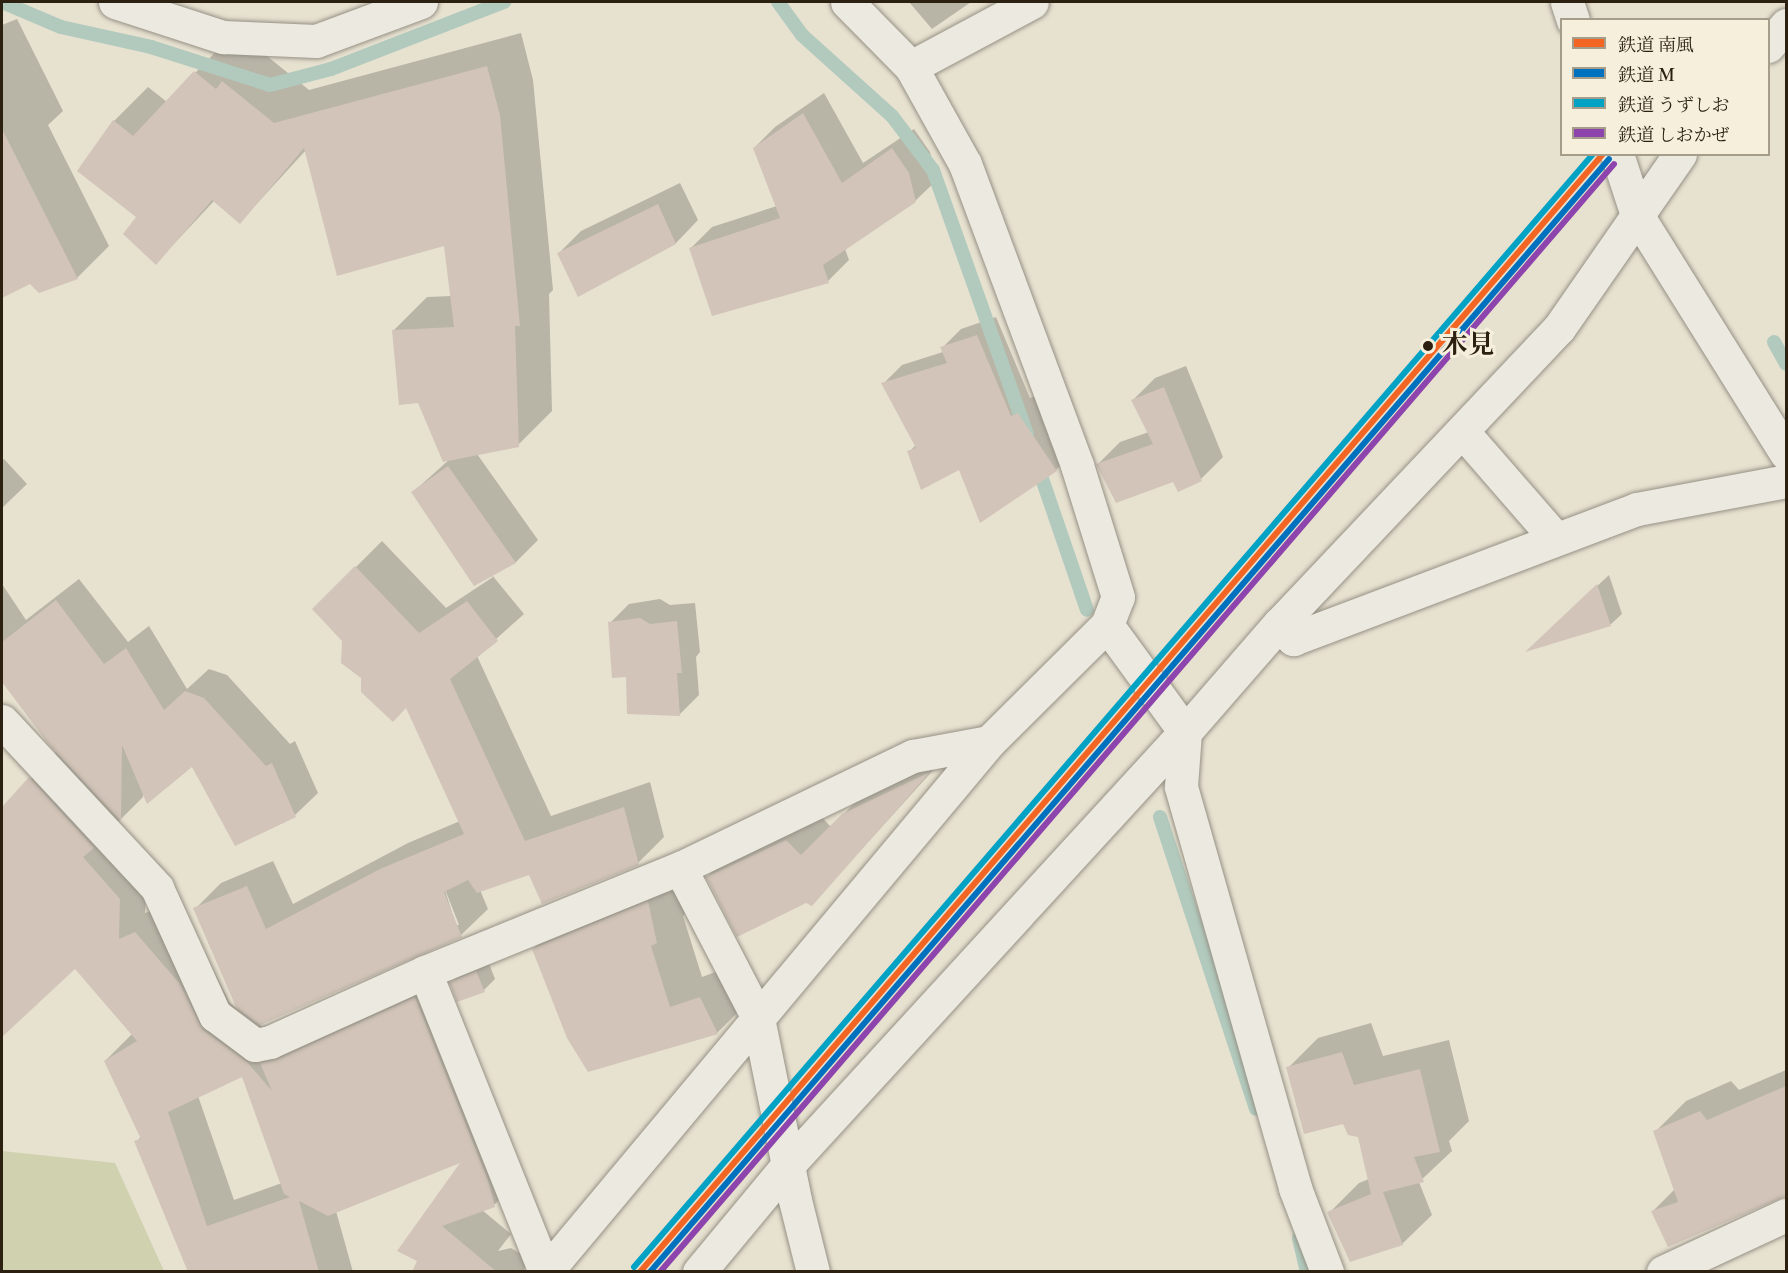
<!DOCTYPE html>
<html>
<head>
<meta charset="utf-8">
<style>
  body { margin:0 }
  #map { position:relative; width:1788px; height:1273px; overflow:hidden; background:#e7e1d0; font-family:"IM FELL Double Pica","Noto Serif JP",serif }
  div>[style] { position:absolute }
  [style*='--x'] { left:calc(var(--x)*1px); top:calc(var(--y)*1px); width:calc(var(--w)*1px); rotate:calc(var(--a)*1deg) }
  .green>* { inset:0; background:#cfd1af }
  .shadow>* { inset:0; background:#0003 }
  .stream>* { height:14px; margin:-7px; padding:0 7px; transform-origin:7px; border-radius:7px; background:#b1cabd }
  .building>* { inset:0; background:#d2c4b8 }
  .roads { filter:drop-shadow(0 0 2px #969185) drop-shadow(0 0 2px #969185) }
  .minor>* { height:33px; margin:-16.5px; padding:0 16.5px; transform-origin:16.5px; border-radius:16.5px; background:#ece9e0 }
  .rail-1>* { height:6px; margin:-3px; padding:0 3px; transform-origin:3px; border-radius:3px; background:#f26522 }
  .rail-2>* { height:6px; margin:-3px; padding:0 3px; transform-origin:3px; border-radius:3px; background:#0071be }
  .rail-3>* { height:6px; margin:-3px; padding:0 3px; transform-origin:3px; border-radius:3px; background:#02a2c5 }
  .rail-4>* { height:6px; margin:-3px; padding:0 3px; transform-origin:3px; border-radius:3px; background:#8e44ad }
  .dots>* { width:16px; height:16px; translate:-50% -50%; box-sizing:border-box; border:3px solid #f5efdb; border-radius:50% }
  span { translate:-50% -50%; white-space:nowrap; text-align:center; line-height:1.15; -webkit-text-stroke:6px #f5efdb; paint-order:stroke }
  .stop-label { font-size:26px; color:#2c2011; font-weight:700 }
  .left { translate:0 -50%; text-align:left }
  .frame { position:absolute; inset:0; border:3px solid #2c2011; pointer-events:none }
  .legend { position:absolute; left:1560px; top:18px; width:210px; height:138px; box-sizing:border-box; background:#f5efdb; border:2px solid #a59c8a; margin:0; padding:8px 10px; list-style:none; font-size:18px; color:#2c2011 }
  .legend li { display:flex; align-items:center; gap:12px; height:30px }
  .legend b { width:30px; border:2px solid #a59c8a }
</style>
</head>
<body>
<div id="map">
  <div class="green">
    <div style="clip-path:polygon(2px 1151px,115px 1163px,164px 1271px,2px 1271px)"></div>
  </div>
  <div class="shadow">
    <div style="clip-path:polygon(909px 2px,971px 2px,932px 29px)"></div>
    <div style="clip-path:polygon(17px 19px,63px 111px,48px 125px,109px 246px,77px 278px,31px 282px,2px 296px,2px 25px)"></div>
    <div style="clip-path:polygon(evenodd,521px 33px,533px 80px,553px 290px,549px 294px,552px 411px,518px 445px,477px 454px,538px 540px,516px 562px,492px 575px,524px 614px,477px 656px,551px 816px,650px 782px,664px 837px,638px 863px,530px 873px,480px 890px,488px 909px,461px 935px,259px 1024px,274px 1035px,442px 971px,521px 1178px,494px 1205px,482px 1210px,511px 1234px,498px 1251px,511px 1248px,531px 1260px,522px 1272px,416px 1272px,433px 1267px,400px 1251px,464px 1160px,336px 1211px,353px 1272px,189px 1272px,136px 1142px,141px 1137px,105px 1061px,132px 1034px,75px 967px,2px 1035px,2px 809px,57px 751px,2px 680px,2px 584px,26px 620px,79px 579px,128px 642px,149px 626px,187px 689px,209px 669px,227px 675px,290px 744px,295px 741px,318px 793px,295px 815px,236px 844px,193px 765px,143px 790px,143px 797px,110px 830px,146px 872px,145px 913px,163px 906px,207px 957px,230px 1003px,238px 1009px,195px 909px,221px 883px,273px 861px,293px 904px,408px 843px,460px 821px,406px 706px,362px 677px,344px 641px,314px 609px,382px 541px,446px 608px,493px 577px,413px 492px,450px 459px,393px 331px,427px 297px,452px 296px,446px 244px,306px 150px,240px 222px,215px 200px,156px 263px,138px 216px,114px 121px,148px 87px,167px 102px,229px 38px,250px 55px,257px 48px,309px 90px,521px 33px,443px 884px,459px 925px,456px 925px,443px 884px,521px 33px,243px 1075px,282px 1183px,234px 1200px,198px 1096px,243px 1075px)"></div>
    <div style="clip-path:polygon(824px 93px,863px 163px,914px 129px,930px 152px,937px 180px,915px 201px,845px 249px,849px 260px,828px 281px,691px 248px,712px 227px,777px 206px,754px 148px,775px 127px)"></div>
    <div style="clip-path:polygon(680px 183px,698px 220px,676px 243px,579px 294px,559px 253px,581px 231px)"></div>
    <div style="clip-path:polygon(996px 317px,1030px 398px,1038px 395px,1075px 451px,1056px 470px,981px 521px,960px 468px,909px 452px,916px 445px,883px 384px,902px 365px,943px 352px,942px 348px,961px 329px)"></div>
    <div style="clip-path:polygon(1186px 366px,1223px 457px,1201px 479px,1173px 480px,1098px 464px,1120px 442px,1149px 432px,1133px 400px,1155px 378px)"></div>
    <div style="clip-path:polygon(4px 459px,27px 484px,2px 508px,2px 460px)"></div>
    <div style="clip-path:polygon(1609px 575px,1622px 614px,1611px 624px,1530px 649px)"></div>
    <div style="clip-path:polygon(660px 599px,670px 605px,695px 603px,700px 652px,696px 657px,699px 695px,680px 714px,627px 676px,610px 623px,629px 604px)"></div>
    <div style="clip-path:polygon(955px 746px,812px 904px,707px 877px,737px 847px,816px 811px,831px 827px,873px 784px)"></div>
    <div style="clip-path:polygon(679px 871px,688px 911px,683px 916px,702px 977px,731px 966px,748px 1002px,717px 1033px,533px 949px,565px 918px)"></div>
    <div style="clip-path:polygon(488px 961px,495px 979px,484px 990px,451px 983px,462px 972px)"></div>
    <div style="clip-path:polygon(1371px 1023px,1383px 1056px,1449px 1040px,1469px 1121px,1449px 1141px,1452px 1151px,1419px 1182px,1432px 1215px,1402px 1244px,1329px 1213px,1359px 1183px,1369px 1179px,1359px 1136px,1288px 1068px,1318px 1038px)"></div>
    <div style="clip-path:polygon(1786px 1070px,1786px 1193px,1653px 1211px,1675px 1189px,1655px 1132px,1686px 1101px,1731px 1081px,1739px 1090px)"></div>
  </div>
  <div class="stream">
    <div style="--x:2;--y:2;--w:64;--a:23"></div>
    <div style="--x:61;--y:27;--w:92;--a:12.5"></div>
    <div style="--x:151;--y:47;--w:125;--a:17.7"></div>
    <div style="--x:270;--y:85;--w:63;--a:-14.7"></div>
    <div style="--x:331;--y:69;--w:186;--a:-21.2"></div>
    <div style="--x:778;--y:2;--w:41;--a:54"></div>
    <div style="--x:802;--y:35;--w:121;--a:42"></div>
    <div style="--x:892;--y:116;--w:68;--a:52.8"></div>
    <div style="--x:933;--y:170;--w:280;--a:70.4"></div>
    <div style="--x:1774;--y:342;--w:25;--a:61"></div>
    <div style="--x:1037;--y:464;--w:154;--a:71.1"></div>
    <div style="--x:1160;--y:817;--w:307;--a:71.8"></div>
    <div style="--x:1299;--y:1238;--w:35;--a:77"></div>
  </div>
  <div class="building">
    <div style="clip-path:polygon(487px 66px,500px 115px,520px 326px,515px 326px,519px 447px,443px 462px,418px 403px,399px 405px,392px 330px,454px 327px,444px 246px,337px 276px,304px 148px,240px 224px,212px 200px,156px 265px,123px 234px,136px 217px,77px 171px,113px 120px,133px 136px,194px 71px,216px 89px,222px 81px,274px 123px)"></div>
    <div style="clip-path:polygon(803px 113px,842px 183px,892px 148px,909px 173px,916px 202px,823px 265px,829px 283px,712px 316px,689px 248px,780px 218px,753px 148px)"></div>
    <div style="clip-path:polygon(2px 129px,78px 279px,39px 293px,30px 284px,2px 298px)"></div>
    <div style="clip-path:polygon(658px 204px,676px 244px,578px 297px,557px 253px)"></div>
    <div style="clip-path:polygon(977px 335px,1011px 416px,1018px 413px,1057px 471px,980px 523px,959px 470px,921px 490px,907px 451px,916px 448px,881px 383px,947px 363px,940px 347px)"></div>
    <div style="clip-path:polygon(1164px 387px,1202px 481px,1178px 492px,1173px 482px,1116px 503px,1096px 464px,1153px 444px,1131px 400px)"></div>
    <div style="clip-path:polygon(448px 466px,516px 563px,474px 586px,411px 492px)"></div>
    <div style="clip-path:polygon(355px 566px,419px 633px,467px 601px,498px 641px,450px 679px,525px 841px,624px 807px,639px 865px,542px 904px,529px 875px,477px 893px,468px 880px,444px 892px,462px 937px,260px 1025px,236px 1007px,193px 908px,247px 886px,266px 929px,380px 869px,464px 834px,406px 708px,393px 722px,361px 692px,361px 678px,341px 663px,342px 641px,312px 609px)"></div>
    <div style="clip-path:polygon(1597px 584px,1611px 626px,1525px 652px)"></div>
    <div style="clip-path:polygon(56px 600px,104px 664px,126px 648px,164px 710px,185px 691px,204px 698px,266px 766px,272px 763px,296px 817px,235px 846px,192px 767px,147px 804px,122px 745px,121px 821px,50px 746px,2px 682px,2px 642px)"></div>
    <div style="clip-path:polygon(640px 618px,650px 624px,677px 621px,682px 673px,677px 673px,680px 716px,627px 714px,626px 677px,612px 678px,608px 622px)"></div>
    <div style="clip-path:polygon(930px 772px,812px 906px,806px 903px,737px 937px,706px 877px,786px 840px,801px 855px,842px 814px)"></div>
    <div style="clip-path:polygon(evenodd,29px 777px,94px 848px,83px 857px,120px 899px,119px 939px,135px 932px,180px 984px,203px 1030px,247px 1062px,272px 1091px,260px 1063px,278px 1059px,415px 997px,488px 1180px,495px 1207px,442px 1226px,497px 1272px,412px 1272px,417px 1261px,397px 1251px,460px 1163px,328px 1216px,299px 1201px,319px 1272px,188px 1272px,134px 1141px,141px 1139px,104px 1061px,137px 1041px,75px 969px,2px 1037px,2px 807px,29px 777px,242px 1077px,284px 1194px,290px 1197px,207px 1226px,168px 1112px,242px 1077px)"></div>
    <div style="clip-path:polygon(648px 901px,657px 943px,651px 946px,670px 1007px,700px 997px,718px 1034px,588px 1072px,567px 1038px,532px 949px)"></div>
    <div style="clip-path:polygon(476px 971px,485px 992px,457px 1002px,449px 982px)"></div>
    <div style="clip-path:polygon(1342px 1052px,1354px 1085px,1420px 1069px,1440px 1152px,1414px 1157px,1424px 1182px,1383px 1192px,1403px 1245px,1350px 1262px,1327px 1212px,1371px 1194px,1358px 1137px,1348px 1135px,1343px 1124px,1304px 1134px,1286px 1067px)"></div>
    <div style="clip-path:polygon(1786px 1086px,1786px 1196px,1668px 1247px,1651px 1211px,1678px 1202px,1653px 1131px,1700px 1111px,1707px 1120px)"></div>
  </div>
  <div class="roads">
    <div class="minor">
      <div style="--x:115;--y:2;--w:114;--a:18"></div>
      <div style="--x:223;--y:37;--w:93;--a:2.5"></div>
      <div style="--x:316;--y:41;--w:112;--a:-20.4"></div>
      <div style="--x:1567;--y:2;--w:19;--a:72"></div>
      <div style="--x:1768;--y:46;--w:28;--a:-49"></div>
      <div style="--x:911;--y:67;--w:137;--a:-28.2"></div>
      <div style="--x:1617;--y:154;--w:64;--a:71.8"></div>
      <div style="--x:1637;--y:215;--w:281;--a:58"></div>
      <div style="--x:1680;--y:154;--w:212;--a:124.8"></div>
      <div style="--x:1559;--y:328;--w:407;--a:133.4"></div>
      <div style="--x:1279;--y:624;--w:21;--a:47"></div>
      <div style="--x:1293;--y:639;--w:368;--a:-20.7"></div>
      <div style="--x:1637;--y:509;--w:152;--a:-10.6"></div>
      <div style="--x:1462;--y:431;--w:143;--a:49"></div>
      <div style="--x:1107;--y:625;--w:132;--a:53.9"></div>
      <div style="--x:1185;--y:732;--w:55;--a:94.2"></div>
      <div style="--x:1181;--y:787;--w:417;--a:74.1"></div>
      <div style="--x:1295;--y:1188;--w:90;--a:69.1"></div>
      <div style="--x:2;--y:721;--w:228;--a:47.1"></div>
      <div style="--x:157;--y:888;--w:140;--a:65.5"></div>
      <div style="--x:215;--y:1015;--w:50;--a:36.9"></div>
      <div style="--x:255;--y:1045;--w:15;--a:-11"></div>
      <div style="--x:270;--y:1042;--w:170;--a:-24.3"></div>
      <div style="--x:425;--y:972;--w:275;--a:-22.2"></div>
      <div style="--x:680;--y:868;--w:259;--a:-25.7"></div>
      <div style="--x:913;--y:756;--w:77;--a:-10.4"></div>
      <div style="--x:989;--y:742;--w:166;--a:-44.8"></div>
      <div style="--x:1107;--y:625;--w:30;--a:-69"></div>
      <div style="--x:1118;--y:597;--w:138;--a:-107.3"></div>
      <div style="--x:1077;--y:465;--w:321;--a:-110.4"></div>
      <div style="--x:965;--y:164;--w:111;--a:-119.1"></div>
      <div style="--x:911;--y:67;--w:91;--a:-134.6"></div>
      <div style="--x:680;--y:868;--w:169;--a:62.5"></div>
      <div style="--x:758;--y:1018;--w:186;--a:78.5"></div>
      <div style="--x:795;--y:1200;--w:74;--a:76"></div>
      <div style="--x:425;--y:972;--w:323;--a:68.2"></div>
      <div style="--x:546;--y:1272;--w:691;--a:-50.11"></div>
      <div style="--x:699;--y:1272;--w:138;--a:-50.3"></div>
      <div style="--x:787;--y:1166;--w:589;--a:-47.48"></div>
      <div style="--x:1185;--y:732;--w:143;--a:-49"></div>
      <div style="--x:1663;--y:1272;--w:136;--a:-24.9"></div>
    </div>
  </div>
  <div class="rail-1">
    <div style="--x:640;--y:1272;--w:1476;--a:-49.26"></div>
  </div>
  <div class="rail-2">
    <div style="--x:650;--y:1272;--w:1469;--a:-49.25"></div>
  </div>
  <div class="rail-3">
    <div style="--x:634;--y:1267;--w:1469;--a:-49.25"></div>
  </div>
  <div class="rail-4">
    <div style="--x:660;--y:1272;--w:1462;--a:-49.27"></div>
  </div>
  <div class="dots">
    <div style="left:1428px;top:346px;background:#2c2011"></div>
  </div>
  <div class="stop-label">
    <span class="left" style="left:1442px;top:346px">木見</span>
  </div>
  <div class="frame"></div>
  <ul class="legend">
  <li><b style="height:8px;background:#f26522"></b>鉄道 南風</li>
  <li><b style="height:8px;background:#0071be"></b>鉄道 M</li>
  <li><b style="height:8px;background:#02a2c5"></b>鉄道 うずしお</li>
  <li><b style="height:8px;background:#8e44ad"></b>鉄道 しおかぜ</li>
  </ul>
</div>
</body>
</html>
